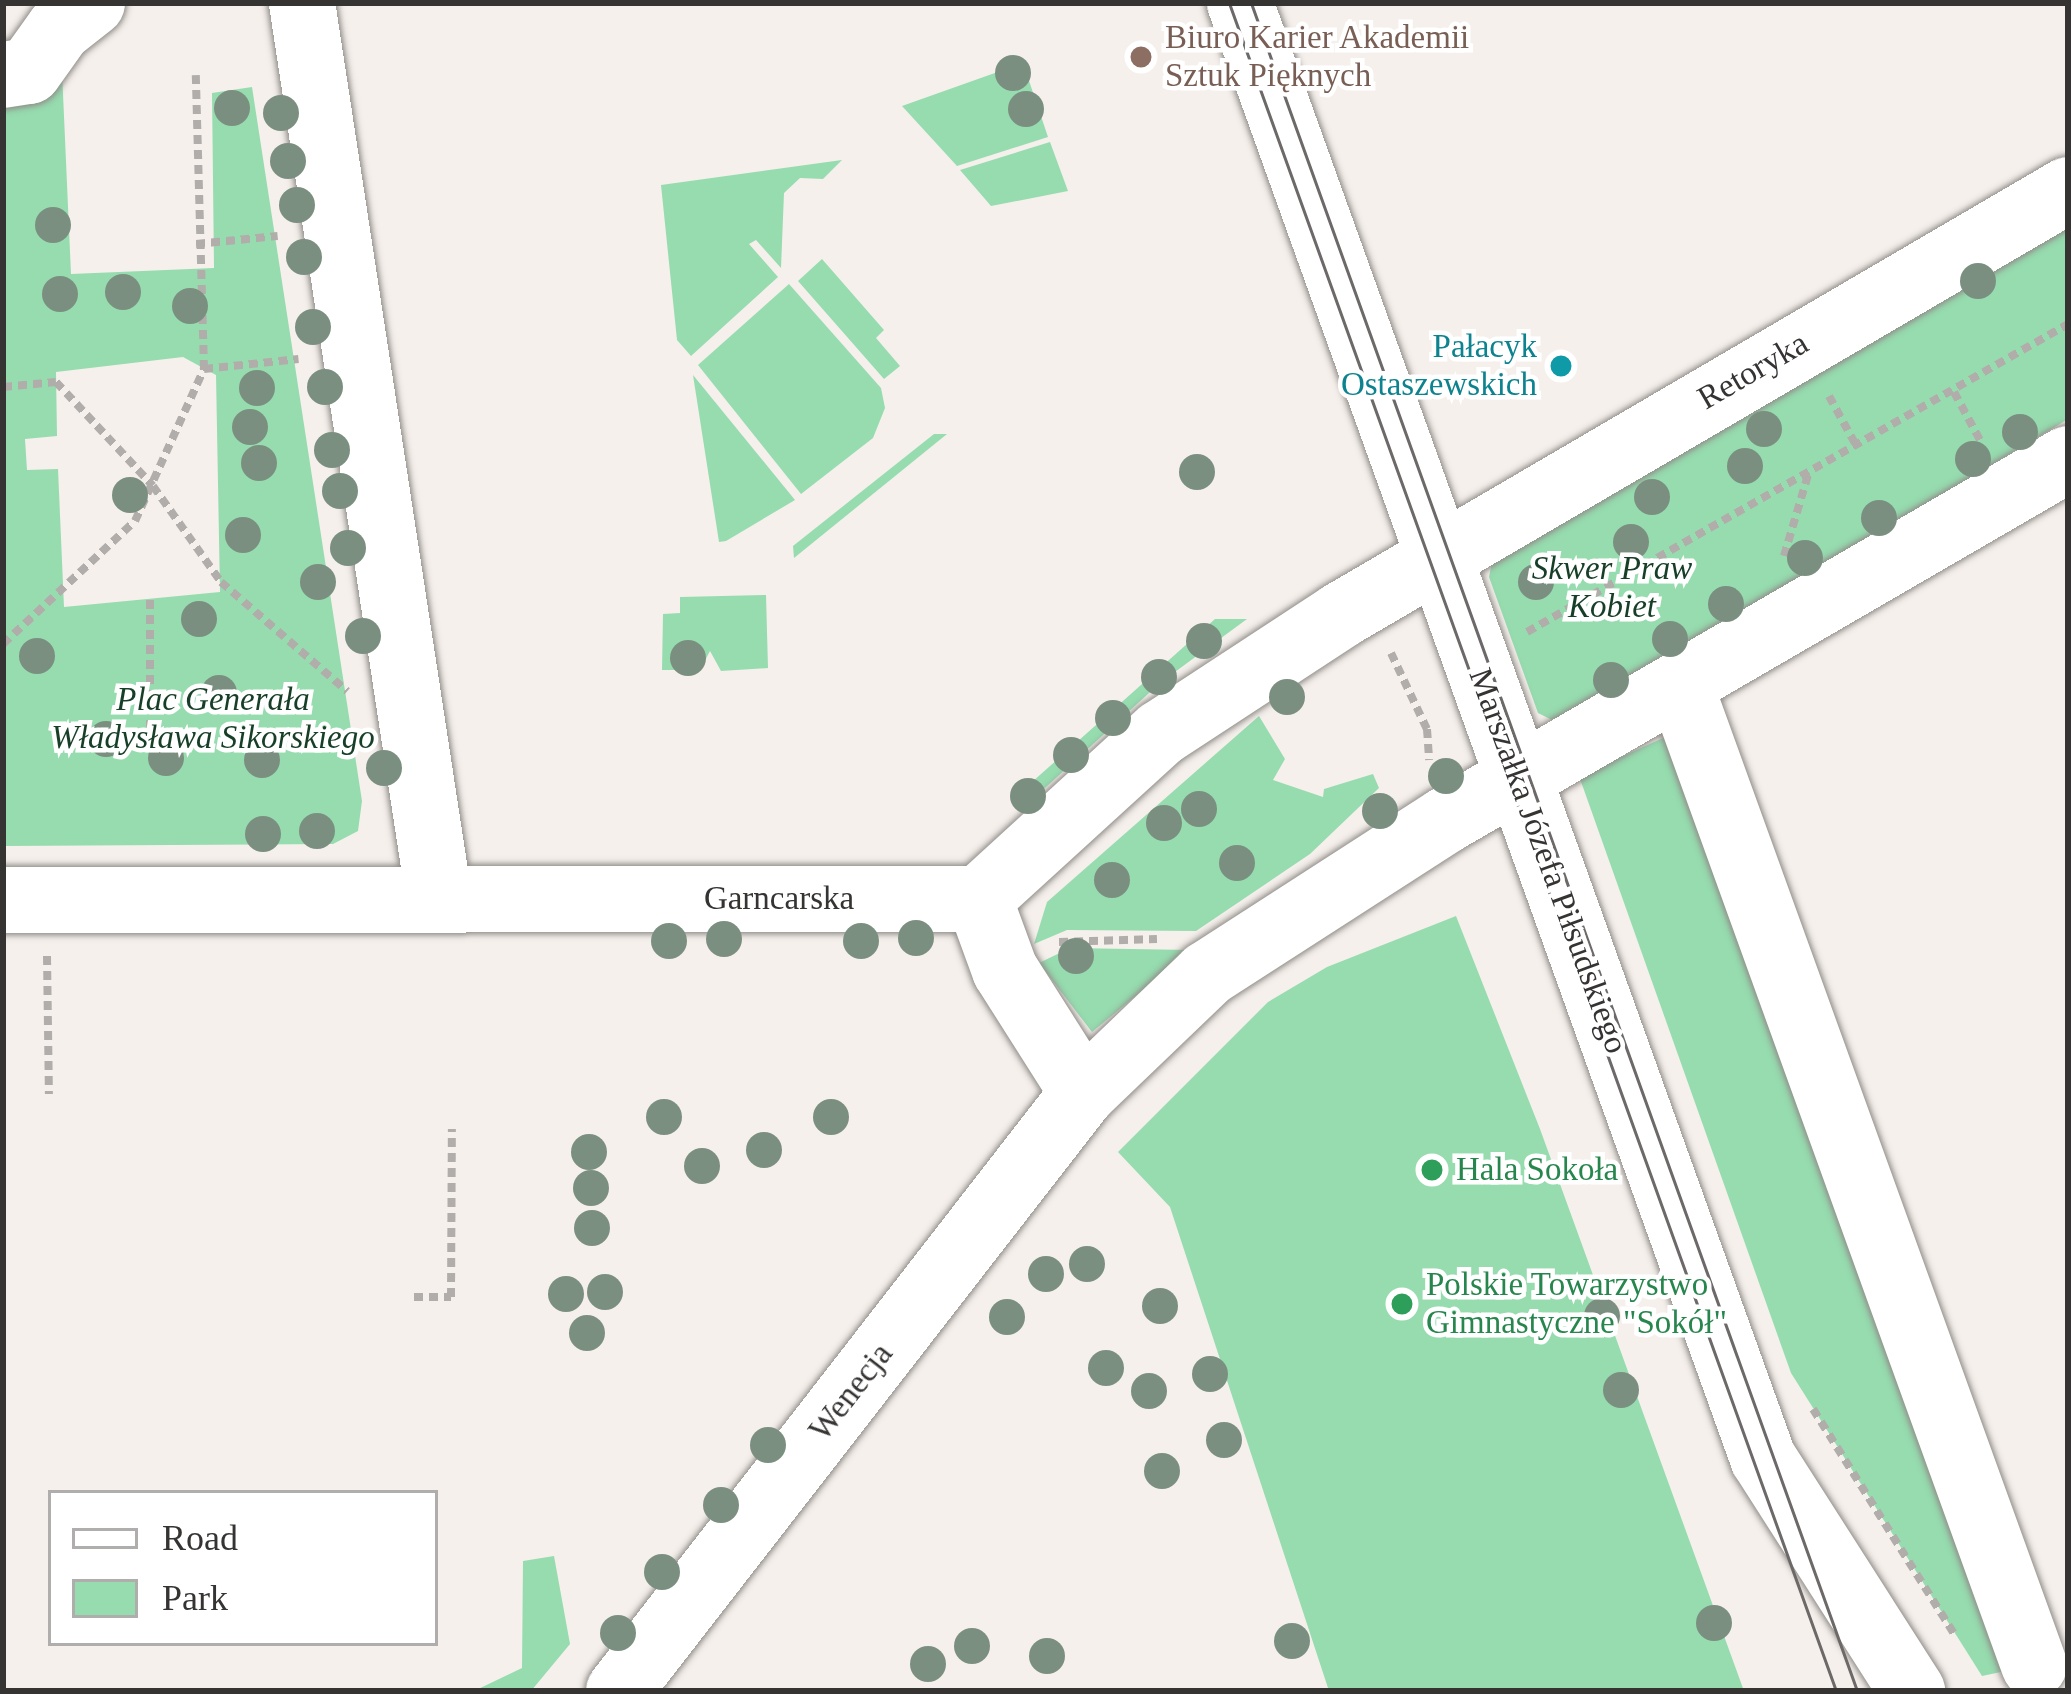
<!DOCTYPE html>
<html>
<head>
<meta charset="utf-8">
<style>
  body { margin:0 }
  #map { position:relative; width:2071px; height:1694px; overflow:hidden; background:#f5f0ec; font-family:"Times New Roman",serif }
  div>[style] { position:absolute }
  [style*='--x'] { left:calc(var(--x)*1px); top:calc(var(--y)*1px); width:calc(var(--w)*1px); rotate:calc(var(--a)*1deg) }
  .green>* { inset:0; background:#96dcaf }
  .path>* { height:8px; margin-top:-4px; transform-origin:0; background:repeating-linear-gradient(90deg,#b1adaa 0 9px,transparent 0 15px) }
  .roads { filter:drop-shadow(0 0 3px #908c88) drop-shadow(0 0 3px #908c88) }
  .minor>* { height:66px; margin:-33px; padding:0 33px; transform-origin:33px; border-radius:33px; background:#fff }
  .tram>* { height:3px; margin:-1.5px; padding:0 1.5px; transform-origin:1.5px; border-radius:1.5px; background:#6c6968 }
  .trees>* { width:36px; height:36px; margin:-18px; border-radius:50%; background:#7b8f80 }
  .dots>* { width:33px; height:33px; translate:-50% -50%; box-sizing:border-box; border:6px solid #fff; border-radius:50% }
  span { translate:-50% -50%; white-space:nowrap; text-align:center; line-height:1.15; -webkit-text-stroke:9px #fff; paint-order:stroke }
  .education-label { font-size:33px; color:#785e54 }
  .left { translate:0 -50%; text-align:left }
  .culture-label { font-size:33px; color:#0d838f }
  .right { translate:-100% -50%; text-align:right }
  .street-label { font-size:33px; color:#363433 }
  .park-label { font-size:33px; color:#173f28; font-style:italic }
  .leisure-label { font-size:33px; color:#27864d }
  .frame { position:absolute; inset:0; border:6px solid #363433; pointer-events:none }
  .legend { position:absolute; left:48px; top:1490px; width:390px; height:156px; box-sizing:border-box; background:#fff; border:3px solid #afaead; margin:0; padding:15px 21px; list-style:none; font-size:36px; color:#363433 }
  .legend li { display:flex; align-items:center; gap:24px; height:60px }
  .legend b { width:60px; border:3px solid #afaead }
</style>
</head>
<body>
<div id="map">
  <div class="green">
    <div style="clip-path:polygon(1023px 63px,1048px 137px,957px 166px,902px 106px)"></div>
    <div style="clip-path:polygon(evenodd,62px 71px,71px 274px,214px 268px,212px 93px,252px 87px,362px 801px,358px 831px,333px 844px,3px 846px,3px 96px,62px 71px,183px 357px,216px 375px,220px 592px,64px 607px,58px 469px,27px 470px,25px 439px,57px 436px,56px 372px,183px 357px)"></div>
    <div style="clip-path:polygon(1050px 142px,1068px 191px,991px 206px,960px 170px)"></div>
    <div style="clip-path:polygon(842px 160px,823px 179px,800px 178px,784px 193px,781px 268px,756px 240px,749px 244px,778px 277px,691px 356px,677px 340px,661px 185px)"></div>
    <div style="clip-path:polygon(2068px 211px,2068px 419px,1580px 713px,1556px 722px,1538px 713px,1489px 577px,1493px 557px)"></div>
    <div style="clip-path:polygon(822px 259px,884px 330px,876px 338px,900px 366px,884px 379px,798px 281px)"></div>
    <div style="clip-path:polygon(789px 284px,881px 388px,885px 408px,873px 438px,801px 494px,698px 365px)"></div>
    <div style="clip-path:polygon(693px 375px,795px 500px,726px 541px,719px 542px)"></div>
    <div style="clip-path:polygon(934px 434px,947px 434px,794px 558px,793px 546px)"></div>
    <div style="clip-path:polygon(766px 595px,768px 668px,721px 671px,710px 651px,700px 670px,662px 670px,663px 614px,680px 613px,680px 597px)"></div>
    <div style="clip-path:polygon(1215px 619px,1247px 619px,1160px 683px,1022px 809px,1013px 799px)"></div>
    <div style="clip-path:polygon(1259px 716px,1285px 759px,1273px 780px,1323px 797px,1324px 789px,1373px 774px,1379px 788px,1310px 854px,1196px 931px,1067px 930px,1034px 944px,1047px 902px)"></div>
    <div style="clip-path:polygon(1694px 724px,2034px 1665px,1982px 1676px,1791px 1373px,1579px 776px)"></div>
    <div style="clip-path:polygon(1456px 916px,1540px 1129px,1744px 1691px,1329px 1691px,1170px 1207px,1118px 1152px,1268px 1002px,1327px 967px)"></div>
    <div style="clip-path:polygon(1070px 948px,1191px 950px,1092px 1032px,1039px 963px)"></div>
    <div style="clip-path:polygon(554px 1556px,570px 1644px,531px 1691px,474px 1691px,522px 1668px,523px 1561px)"></div>
  </div>
  <div class="path">
    <div style="--x:196;--y:244;--w:82;--a:-5.6"></div>
    <div style="--x:204;--y:369;--w:95;--a:-6.1"></div>
    <div style="--x:3;--y:387;--w:53;--a:-5.4"></div>
    <div style="--x:56;--y:382;--w:142;--a:47"></div>
    <div style="--x:153;--y:486;--w:118;--a:54.7"></div>
    <div style="--x:221;--y:582;--w:167;--a:40.9"></div>
    <div style="--x:1954;--y:392;--w:57;--a:61.6"></div>
    <div style="--x:1829;--y:396;--w:58;--a:61.2"></div>
    <div style="--x:1784;--y:556;--w:84;--a:-73.5"></div>
    <div style="--x:1527;--y:632;--w:623;--a:-29.65"></div>
    <div style="--x:3;--y:644;--w:180;--a:-43"></div>
    <div style="--x:135;--y:521;--w:167;--a:-65.6"></div>
    <div style="--x:204;--y:369;--w:294;--a:-91.6"></div>
    <div style="--x:1391;--y:653;--w:84;--a:64.7"></div>
    <div style="--x:1427;--y:729;--w:31;--a:86"></div>
    <div style="--x:128;--y:744;--w:22;--a:0"></div>
    <div style="--x:150;--y:744;--w:148;--a:-90"></div>
    <div style="--x:150;--y:744;--w:16;--a:0"></div>
    <div style="--x:1059;--y:942;--w:98;--a:-1.8"></div>
    <div style="--x:47;--y:956;--w:138;--a:89.2"></div>
    <div style="--x:414;--y:1297;--w:37;--a:0"></div>
    <div style="--x:451;--y:1297;--w:168;--a:-89.7"></div>
    <div style="--x:1813;--y:1409;--w:267;--a:57.9"></div>
  </div>
  <div class="roads">
    <div class="minor">
      <div style="--x:302;--y:3;--w:905;--a:81.3"></div>
      <div style="--x:1240;--y:3;--w:1546;--a:70.23"></div>
      <div style="--x:1763;--y:1458;--w:277;--a:57.4"></div>
      <div style="--x:3;--y:75;--w:26;--a:-9"></div>
      <div style="--x:29;--y:71;--w:52;--a:-54.5"></div>
      <div style="--x:59;--y:29;--w:42;--a:-38.2"></div>
      <div style="--x:1681;--y:688;--w:1039;--a:70.13"></div>
      <div style="--x:979;--y:899;--w:76;--a:69.9"></div>
      <div style="--x:1005;--y:970;--w:146;--a:57.6"></div>
      <div style="--x:3;--y:900;--w:976;--a:-0.06"></div>
      <div style="--x:979;--y:899;--w:246;--a:-42.4"></div>
      <div style="--x:1161;--y:733;--w:215;--a:-33.2"></div>
      <div style="--x:1341;--y:615;--w:842;--a:-30.31"></div>
      <div style="--x:619;--y:1691;--w:757;--a:-52.19"></div>
      <div style="--x:1083;--y:1093;--w:172;--a:-43.8"></div>
      <div style="--x:1207;--y:974;--w:284;--a:-32.8"></div>
      <div style="--x:1446;--y:820;--w:719;--a:-30.13"></div>
    </div>
  </div>
  <div class="tram">
    <div style="--x:1229;--y:3;--w:1794;--a:70.22"></div>
    <div style="--x:1251;--y:3;--w:1793;--a:70.25"></div>
  </div>
  <div class="trees">
    <div style="left:1013px;top:73px"></div>
    <div style="left:232px;top:108px"></div>
    <div style="left:1026px;top:109px"></div>
    <div style="left:281px;top:113px"></div>
    <div style="left:288px;top:161px"></div>
    <div style="left:297px;top:205px"></div>
    <div style="left:53px;top:225px"></div>
    <div style="left:304px;top:257px"></div>
    <div style="left:1978px;top:281px"></div>
    <div style="left:123px;top:292px"></div>
    <div style="left:60px;top:294px"></div>
    <div style="left:190px;top:306px"></div>
    <div style="left:313px;top:327px"></div>
    <div style="left:325px;top:387px"></div>
    <div style="left:257px;top:388px"></div>
    <div style="left:250px;top:427px"></div>
    <div style="left:1764px;top:429px"></div>
    <div style="left:2020px;top:432px"></div>
    <div style="left:332px;top:450px"></div>
    <div style="left:1973px;top:459px"></div>
    <div style="left:259px;top:463px"></div>
    <div style="left:1745px;top:466px"></div>
    <div style="left:1197px;top:472px"></div>
    <div style="left:340px;top:491px"></div>
    <div style="left:130px;top:495px"></div>
    <div style="left:1652px;top:497px"></div>
    <div style="left:1879px;top:518px"></div>
    <div style="left:243px;top:535px"></div>
    <div style="left:1631px;top:542px"></div>
    <div style="left:348px;top:548px"></div>
    <div style="left:1805px;top:558px"></div>
    <div style="left:318px;top:582px"></div>
    <div style="left:1536px;top:582px"></div>
    <div style="left:1726px;top:604px"></div>
    <div style="left:199px;top:619px"></div>
    <div style="left:363px;top:636px"></div>
    <div style="left:1670px;top:639px"></div>
    <div style="left:1204px;top:641px"></div>
    <div style="left:37px;top:656px"></div>
    <div style="left:688px;top:658px"></div>
    <div style="left:1159px;top:677px"></div>
    <div style="left:1611px;top:680px"></div>
    <div style="left:219px;top:693px"></div>
    <div style="left:1287px;top:697px"></div>
    <div style="left:1113px;top:718px"></div>
    <div style="left:106px;top:739px"></div>
    <div style="left:1071px;top:755px"></div>
    <div style="left:166px;top:758px"></div>
    <div style="left:262px;top:760px"></div>
    <div style="left:384px;top:768px"></div>
    <div style="left:1446px;top:776px"></div>
    <div style="left:1028px;top:796px"></div>
    <div style="left:1199px;top:809px"></div>
    <div style="left:1380px;top:811px"></div>
    <div style="left:1164px;top:823px"></div>
    <div style="left:317px;top:831px"></div>
    <div style="left:263px;top:834px"></div>
    <div style="left:1237px;top:863px"></div>
    <div style="left:1112px;top:880px"></div>
    <div style="left:916px;top:938px"></div>
    <div style="left:724px;top:939px"></div>
    <div style="left:669px;top:941px"></div>
    <div style="left:861px;top:941px"></div>
    <div style="left:1076px;top:956px"></div>
    <div style="left:664px;top:1117px"></div>
    <div style="left:831px;top:1117px"></div>
    <div style="left:764px;top:1150px"></div>
    <div style="left:589px;top:1152px"></div>
    <div style="left:702px;top:1166px"></div>
    <div style="left:591px;top:1188px"></div>
    <div style="left:592px;top:1228px"></div>
    <div style="left:1087px;top:1264px"></div>
    <div style="left:1046px;top:1274px"></div>
    <div style="left:605px;top:1292px"></div>
    <div style="left:566px;top:1294px"></div>
    <div style="left:1160px;top:1306px"></div>
    <div style="left:1602px;top:1316px"></div>
    <div style="left:1007px;top:1317px"></div>
    <div style="left:587px;top:1333px"></div>
    <div style="left:1106px;top:1368px"></div>
    <div style="left:1210px;top:1374px"></div>
    <div style="left:1621px;top:1390px"></div>
    <div style="left:1149px;top:1391px"></div>
    <div style="left:1224px;top:1440px"></div>
    <div style="left:768px;top:1445px"></div>
    <div style="left:1162px;top:1471px"></div>
    <div style="left:721px;top:1505px"></div>
    <div style="left:662px;top:1572px"></div>
    <div style="left:1714px;top:1623px"></div>
    <div style="left:618px;top:1633px"></div>
    <div style="left:1292px;top:1641px"></div>
    <div style="left:972px;top:1646px"></div>
    <div style="left:1047px;top:1656px"></div>
    <div style="left:928px;top:1664px"></div>
  </div>
  <div class="dots">
    <div style="left:1141px;top:57px;background:#8d6e63"></div>
    <div style="left:1561px;top:366px;background:#0f9aa8"></div>
    <div style="left:1432px;top:1170px;background:#2e9e5b"></div>
    <div style="left:1402px;top:1304px;background:#2e9e5b"></div>
  </div>
  <div class="education-label">
    <span class="left" style="left:1165px;top:57px">Biuro Karier Akademii<br>Sztuk Pięknych</span>
  </div>
  <div class="culture-label">
    <span class="right" style="left:1537px;top:366px">Pałacyk<br>Ostaszewskich</span>
  </div>
  <div class="street-label">
    <span style="left:1753px;top:371px;rotate:-30deg">Retoryka</span>
    <span style="left:1548px;top:861px;rotate:70deg">Marszałka Józefa Piłsudskiego</span>
    <span style="left:779px;top:899px">Garncarska</span>
    <span style="left:851px;top:1392px;rotate:-52deg">Wenecja</span>
  </div>
  <div class="park-label">
    <span style="left:1612px;top:588px">Skwer Praw<br>Kobiet</span>
    <span style="left:213px;top:719px">Plac Generała<br>Władysława Sikorskiego</span>
  </div>
  <div class="leisure-label">
    <span class="left" style="left:1456px;top:1170px">Hala Sokoła</span>
    <span class="left" style="left:1426px;top:1304px">Polskie Towarzystwo<br>Gimnastyczne "Sokół"</span>
  </div>
  <div class="frame"></div>
  <ul class="legend">
  <li><b style="height:15px;background:#fff"></b>Road</li>
  <li><b style="height:33px;background:#96dcaf"></b>Park</li>
  </ul>
</div>
</body>
</html>
